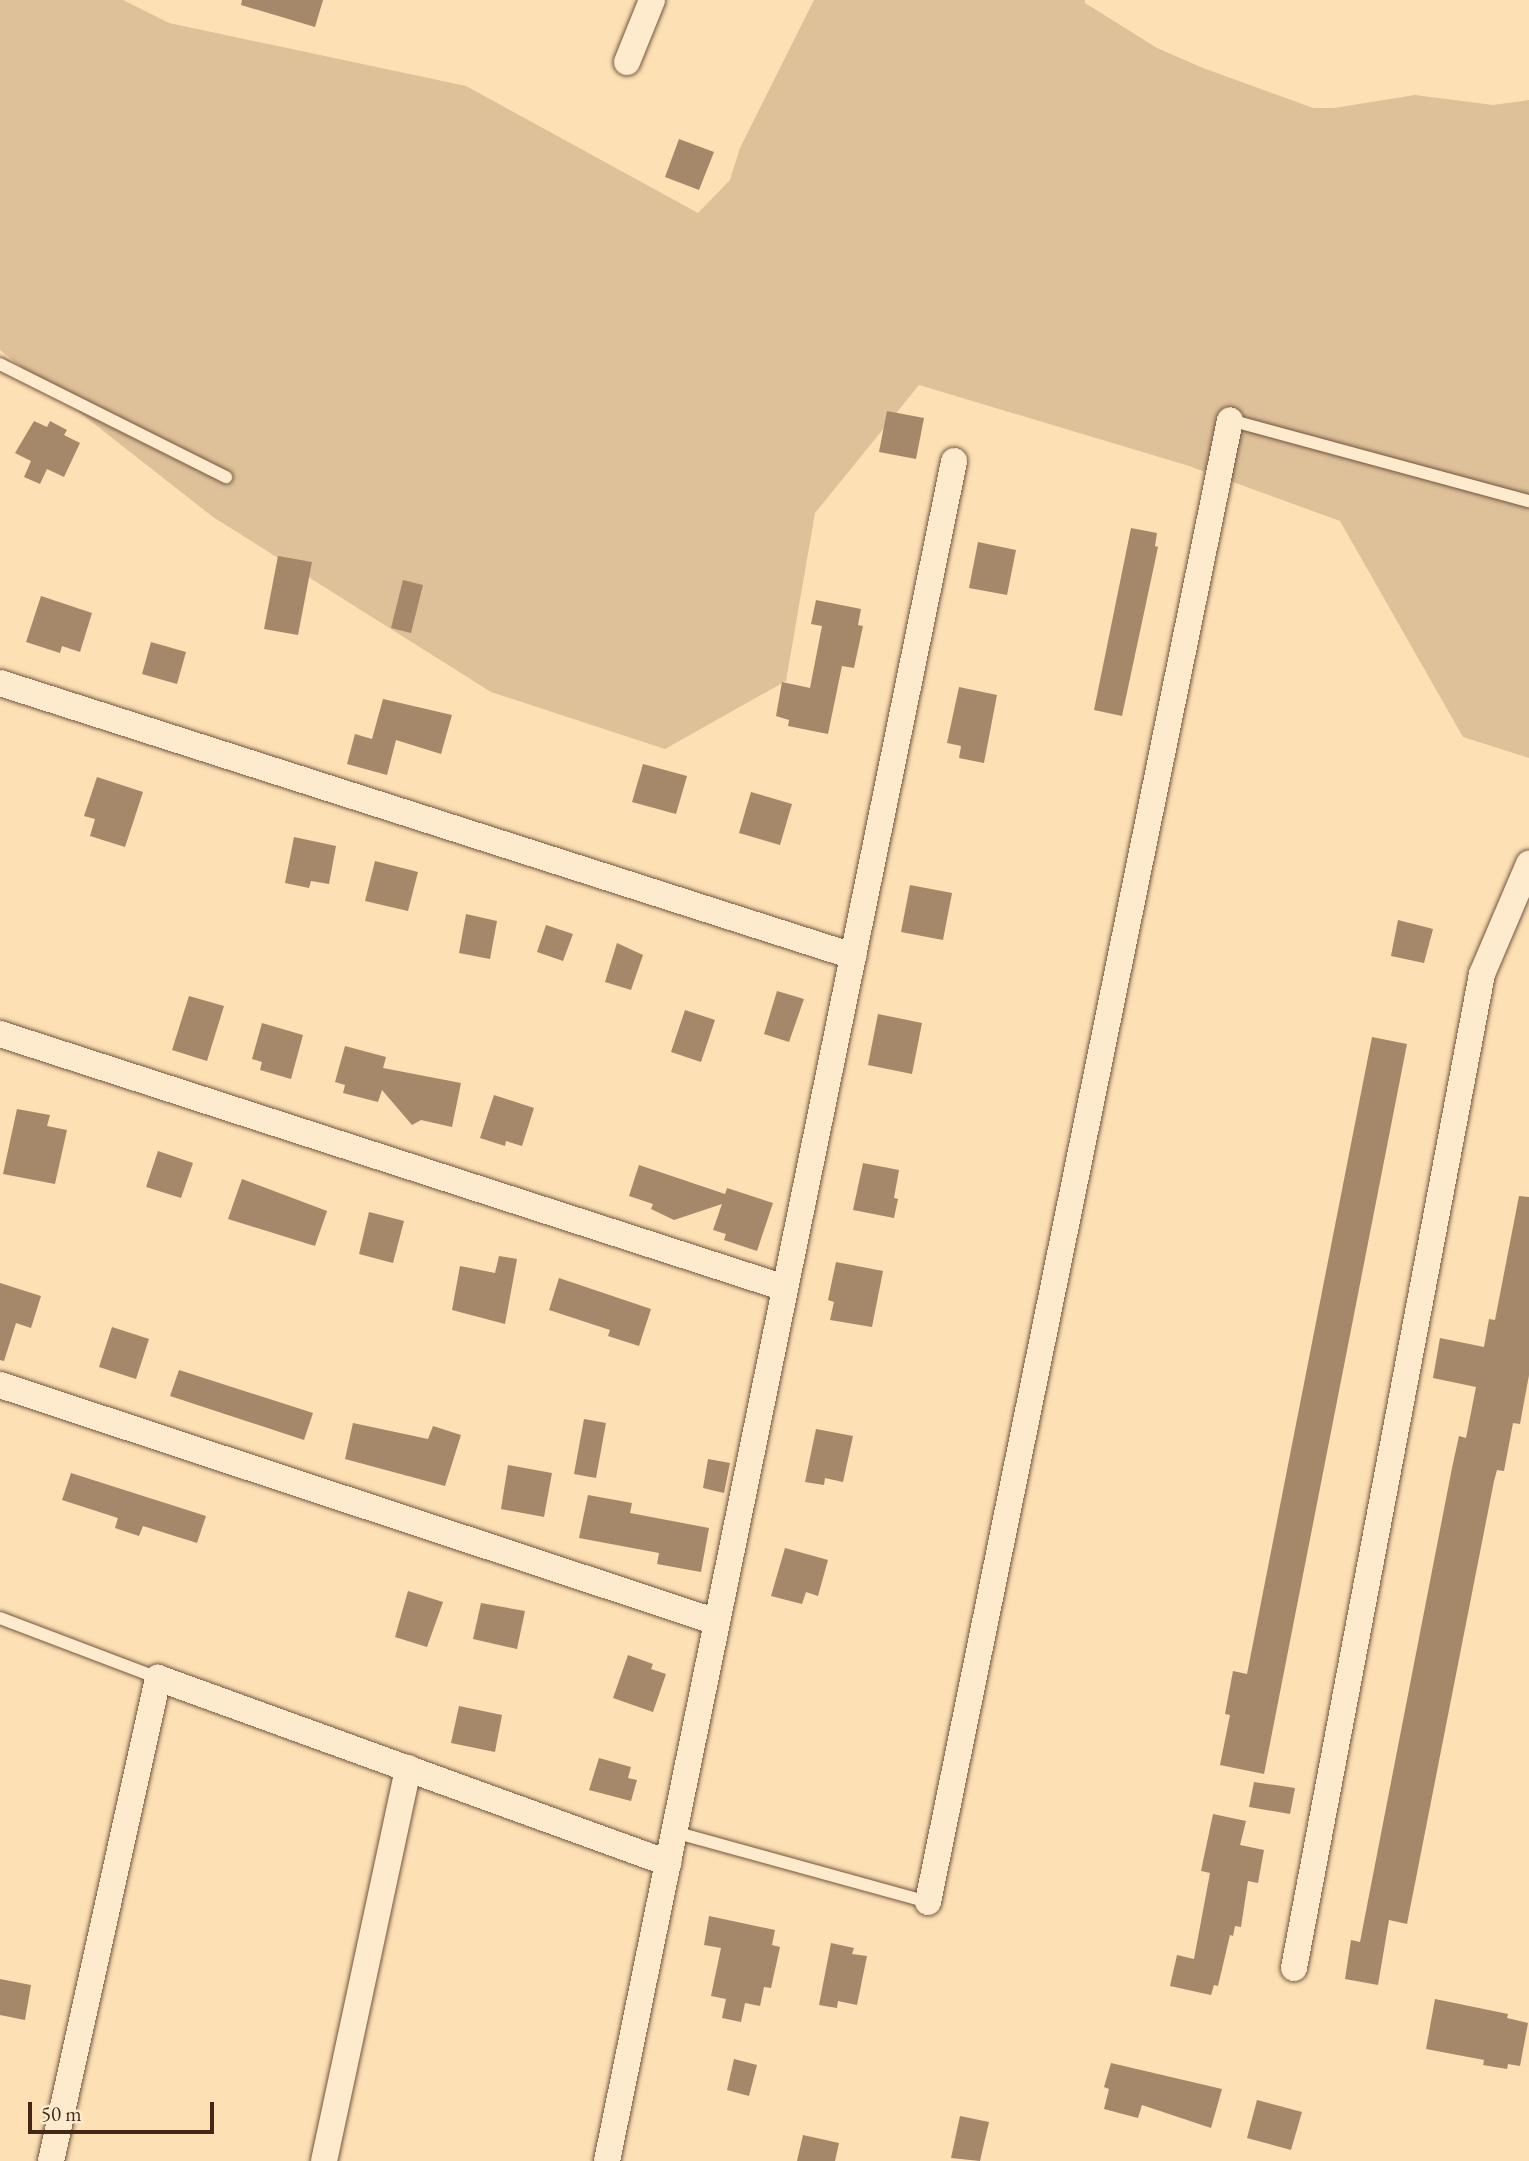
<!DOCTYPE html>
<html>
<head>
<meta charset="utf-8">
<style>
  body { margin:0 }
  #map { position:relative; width:1529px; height:2161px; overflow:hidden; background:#fde0b3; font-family:"EB Garamond",serif }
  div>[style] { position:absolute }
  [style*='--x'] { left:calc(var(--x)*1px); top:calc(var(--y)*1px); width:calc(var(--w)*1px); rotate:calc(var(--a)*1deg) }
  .green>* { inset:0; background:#dec199 }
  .building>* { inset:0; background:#a58769 }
  .roads { filter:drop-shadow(0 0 2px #735540) drop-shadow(0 0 2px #735540) }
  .service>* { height:12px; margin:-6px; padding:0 6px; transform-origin:6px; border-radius:6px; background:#feebce }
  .minor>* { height:26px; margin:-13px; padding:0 13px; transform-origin:13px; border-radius:13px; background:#feebce }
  span { translate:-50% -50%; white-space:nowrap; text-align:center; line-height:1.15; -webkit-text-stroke:5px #feebce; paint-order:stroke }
  .scale { position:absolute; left:28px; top:2102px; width:186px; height:32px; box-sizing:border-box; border:4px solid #452719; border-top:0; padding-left:9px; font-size:21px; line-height:24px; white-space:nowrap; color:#452719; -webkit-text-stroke:5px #feebce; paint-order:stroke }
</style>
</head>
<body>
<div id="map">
  <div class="green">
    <div style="clip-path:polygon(0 0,123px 0,169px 23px,466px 86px,698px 213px,730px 180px,740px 148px,814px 0,1085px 0,1085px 3px,1157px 48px,1203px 68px,1313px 108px,1334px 108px,1415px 95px,1493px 105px,1529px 100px,1529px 758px,1463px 737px,1340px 521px,1189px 466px,919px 385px,815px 513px,786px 681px,665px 749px,491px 692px,213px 517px,0 350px)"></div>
  </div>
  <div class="building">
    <div style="clip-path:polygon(242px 0,323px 0,315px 27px,241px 5px)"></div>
    <div style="clip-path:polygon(679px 139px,714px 152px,699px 190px,665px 177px)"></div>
    <div style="clip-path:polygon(887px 411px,924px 418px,916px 459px,879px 452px)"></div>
    <div style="clip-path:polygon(34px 421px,47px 427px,50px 421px,67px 430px,64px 435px,80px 443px,64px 477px,47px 469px,40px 484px,24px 477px,31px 461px,15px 453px)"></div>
    <div style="clip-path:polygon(1131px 528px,1157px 533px,1155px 546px,1158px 547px,1122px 716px,1094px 710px)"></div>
    <div style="clip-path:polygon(978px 542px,1016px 550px,1007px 595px,969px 588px)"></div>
    <div style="clip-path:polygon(278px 556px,312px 562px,298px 635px,264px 629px)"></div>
    <div style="clip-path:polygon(403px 580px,423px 585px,411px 633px,391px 628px)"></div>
    <div style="clip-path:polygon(41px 596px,92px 613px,80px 652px,62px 646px,60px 653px,26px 642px)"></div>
    <div style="clip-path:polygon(816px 600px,861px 609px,858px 625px,863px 626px,854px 668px,842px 666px,828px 734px,788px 726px,789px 720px,776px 716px,782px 682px,810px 688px,822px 626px,811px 624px)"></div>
    <div style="clip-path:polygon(151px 642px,186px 652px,177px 684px,142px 674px)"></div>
    <div style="clip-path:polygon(959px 687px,997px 695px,984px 763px,959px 758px,961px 746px,947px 743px)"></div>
    <div style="clip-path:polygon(383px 699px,452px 715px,441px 754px,396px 740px,387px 775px,347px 764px,355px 734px,372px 739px)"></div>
    <div style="clip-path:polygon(643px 764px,687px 776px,676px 814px,632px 802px)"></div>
    <div style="clip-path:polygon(97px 777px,143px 792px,125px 847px,90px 836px,95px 819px,84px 816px)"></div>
    <div style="clip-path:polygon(751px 792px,792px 804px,780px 845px,739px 833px)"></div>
    <div style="clip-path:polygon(294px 837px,336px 846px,329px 884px,311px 881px,309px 888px,285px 883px)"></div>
    <div style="clip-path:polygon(375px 861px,418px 872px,408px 911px,365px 901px)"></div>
    <div style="clip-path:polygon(910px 885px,952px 893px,943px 940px,901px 932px)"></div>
    <div style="clip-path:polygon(466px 914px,497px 921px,490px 959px,459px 953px)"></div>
    <div style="clip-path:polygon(1398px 920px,1433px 929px,1424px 963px,1391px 956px)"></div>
    <div style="clip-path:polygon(546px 925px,573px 934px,563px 961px,537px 952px)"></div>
    <div style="clip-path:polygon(617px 943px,643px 955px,631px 990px,605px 982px)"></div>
    <div style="clip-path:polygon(777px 991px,804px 999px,789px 1042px,764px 1034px)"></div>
    <div style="clip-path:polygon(189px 996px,224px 1006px,207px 1061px,172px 1050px)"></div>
    <div style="clip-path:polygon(685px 1010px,715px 1020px,701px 1062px,671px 1052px)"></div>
    <div style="clip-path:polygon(878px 1014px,922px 1023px,912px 1074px,868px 1065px)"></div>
    <div style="clip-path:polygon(262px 1023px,303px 1035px,291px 1079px,260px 1070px,262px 1062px,252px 1059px)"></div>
    <div style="clip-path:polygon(1372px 1037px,1407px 1044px,1264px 1774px,1220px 1765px,1230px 1715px,1225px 1714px,1233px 1671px,1247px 1674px)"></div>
    <div style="clip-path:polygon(345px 1046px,386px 1057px,383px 1068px,461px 1083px,452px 1127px,421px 1120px,412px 1125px,382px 1090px,378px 1102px,343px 1093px,345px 1085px,335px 1082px)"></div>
    <div style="clip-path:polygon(494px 1095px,534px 1108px,522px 1146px,506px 1141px,505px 1146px,480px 1138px)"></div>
    <div style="clip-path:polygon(17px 1109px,50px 1115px,47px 1126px,67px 1130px,55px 1184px,3px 1174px)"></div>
    <div style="clip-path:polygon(158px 1151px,193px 1163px,181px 1198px,146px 1187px)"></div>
    <div style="clip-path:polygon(863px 1163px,899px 1170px,894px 1198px,898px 1199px,894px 1218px,853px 1210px)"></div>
    <div style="clip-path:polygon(639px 1165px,725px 1194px,727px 1188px,773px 1203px,757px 1251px,724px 1240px,726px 1234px,713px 1230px,722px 1204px,674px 1220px,651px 1209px,653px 1204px,629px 1196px)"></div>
    <div style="clip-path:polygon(242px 1179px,327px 1211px,315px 1246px,228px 1219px)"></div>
    <div style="clip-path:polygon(1519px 1196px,1529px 1197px,1529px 1375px,1520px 1424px,1513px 1423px,1504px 1471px,1497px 1470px,1494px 1481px,1407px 1924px,1389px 1920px,1378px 1985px,1345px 1979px,1351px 1940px,1360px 1942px,1452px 1468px,1459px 1436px,1466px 1438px,1476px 1387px,1433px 1378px,1440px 1338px,1484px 1347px,1489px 1319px,1495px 1320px)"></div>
    <div style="clip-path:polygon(369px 1212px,404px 1221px,393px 1263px,359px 1254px)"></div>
    <div style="clip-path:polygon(499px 1256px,517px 1259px,505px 1324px,452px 1310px,460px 1266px,495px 1273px)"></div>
    <div style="clip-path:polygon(836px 1262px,883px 1271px,872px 1327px,830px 1320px,834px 1302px,828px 1300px)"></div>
    <div style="clip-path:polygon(559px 1278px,651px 1309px,639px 1346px,608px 1336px,610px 1330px,549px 1310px)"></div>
    <div style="clip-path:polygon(0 1283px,41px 1296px,31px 1328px,16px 1323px,4px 1361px,0 1360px)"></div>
    <div style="clip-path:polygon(112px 1327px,149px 1339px,136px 1379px,99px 1367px)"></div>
    <div style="clip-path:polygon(179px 1370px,313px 1413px,304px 1440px,170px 1396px)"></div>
    <div style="clip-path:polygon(584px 1419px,606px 1423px,596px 1478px,574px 1474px)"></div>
    <div style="clip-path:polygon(353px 1423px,428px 1439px,433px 1426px,461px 1435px,445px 1486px,345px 1459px)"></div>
    <div style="clip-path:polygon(816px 1429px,853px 1436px,843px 1482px,825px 1478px,824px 1485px,805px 1482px)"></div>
    <div style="clip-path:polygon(708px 1459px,730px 1463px,724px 1493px,703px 1488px)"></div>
    <div style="clip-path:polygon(508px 1465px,552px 1473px,544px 1517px,501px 1509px)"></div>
    <div style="clip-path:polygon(71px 1473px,206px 1516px,197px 1543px,143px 1526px,139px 1536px,115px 1528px,118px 1518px,62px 1500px)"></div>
    <div style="clip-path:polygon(588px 1495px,632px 1503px,630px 1513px,709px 1528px,701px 1572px,657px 1564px,659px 1553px,579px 1538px)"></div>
    <div style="clip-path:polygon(785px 1548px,828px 1560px,818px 1596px,806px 1592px,802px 1604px,771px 1596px)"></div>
    <div style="clip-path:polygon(408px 1591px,443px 1602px,427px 1647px,395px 1637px)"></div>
    <div style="clip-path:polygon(481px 1603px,525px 1611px,517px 1649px,473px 1639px)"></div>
    <div style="clip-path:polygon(628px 1655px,653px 1664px,651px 1669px,666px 1674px,653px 1712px,613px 1698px)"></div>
    <div style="clip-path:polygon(459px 1706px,502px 1715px,495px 1752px,451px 1743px)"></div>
    <div style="clip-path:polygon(599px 1758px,631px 1767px,628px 1778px,637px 1780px,631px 1801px,589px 1790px)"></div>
    <div style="clip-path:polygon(1254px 1782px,1295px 1788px,1290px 1814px,1249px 1807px)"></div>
    <div style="clip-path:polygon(1213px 1814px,1246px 1821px,1240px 1845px,1264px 1850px,1258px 1883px,1248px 1881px,1241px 1927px,1235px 1926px,1233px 1936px,1230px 1935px,1218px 1986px,1214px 1985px,1211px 1995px,1170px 1986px,1177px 1955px,1194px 1959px,1210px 1873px,1201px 1871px)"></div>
    <div style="clip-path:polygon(709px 1916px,775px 1930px,772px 1945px,780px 1947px,771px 1988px,764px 1987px,760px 2006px,745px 2003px,741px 2022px,722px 2018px,726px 1999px,711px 1996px,721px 1948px,704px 1945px)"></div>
    <div style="clip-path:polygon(831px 1943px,854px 1948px,852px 1954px,867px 1956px,857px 2005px,838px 2001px,837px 2008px,819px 2005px)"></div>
    <div style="clip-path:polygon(0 1979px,31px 1985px,25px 2020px,0 2015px)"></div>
    <div style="clip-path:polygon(1435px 1999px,1508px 2014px,1507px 2018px,1528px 2023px,1520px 2066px,1508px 2064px,1507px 2069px,1483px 2065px,1484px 2060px,1426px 2049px)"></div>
    <div style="clip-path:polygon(734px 2059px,757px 2065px,749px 2096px,727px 2090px)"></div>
    <div style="clip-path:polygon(1111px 2063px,1222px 2089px,1211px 2128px,1142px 2105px,1138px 2118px,1104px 2109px,1109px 2089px,1104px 2087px)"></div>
    <div style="clip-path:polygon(1257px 2100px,1302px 2112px,1291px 2150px,1247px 2138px)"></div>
    <div style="clip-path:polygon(960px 2116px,989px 2122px,980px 2161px,951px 2158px)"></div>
    <div style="clip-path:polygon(803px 2135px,839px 2143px,835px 2161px,797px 2161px)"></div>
  </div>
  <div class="roads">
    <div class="service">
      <div style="--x:0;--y:364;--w:253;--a:26.6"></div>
      <div style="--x:1230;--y:420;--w:310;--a:15.2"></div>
      <div style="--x:0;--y:1618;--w:169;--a:20.8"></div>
      <div style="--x:674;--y:1832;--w:263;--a:15.4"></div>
    </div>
    <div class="minor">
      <div style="--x:627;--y:62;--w:67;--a:-68"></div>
      <div style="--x:0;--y:683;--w:896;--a:17.75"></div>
      <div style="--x:0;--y:1034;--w:825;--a:17.93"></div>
      <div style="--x:0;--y:1385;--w:755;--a:18.29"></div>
      <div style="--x:928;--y:1902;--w:1512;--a:-78.48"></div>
      <div style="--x:1294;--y:1968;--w:1012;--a:-79.29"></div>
      <div style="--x:1482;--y:974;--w:120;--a:-66.9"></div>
      <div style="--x:51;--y:2161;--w:495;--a:-77.5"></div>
      <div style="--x:158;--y:1678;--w:543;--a:19.94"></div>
      <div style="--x:324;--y:2161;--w:402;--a:-77.9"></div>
      <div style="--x:607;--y:2161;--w:1735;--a:-78.46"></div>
    </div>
  </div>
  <div class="scale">50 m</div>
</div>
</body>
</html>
